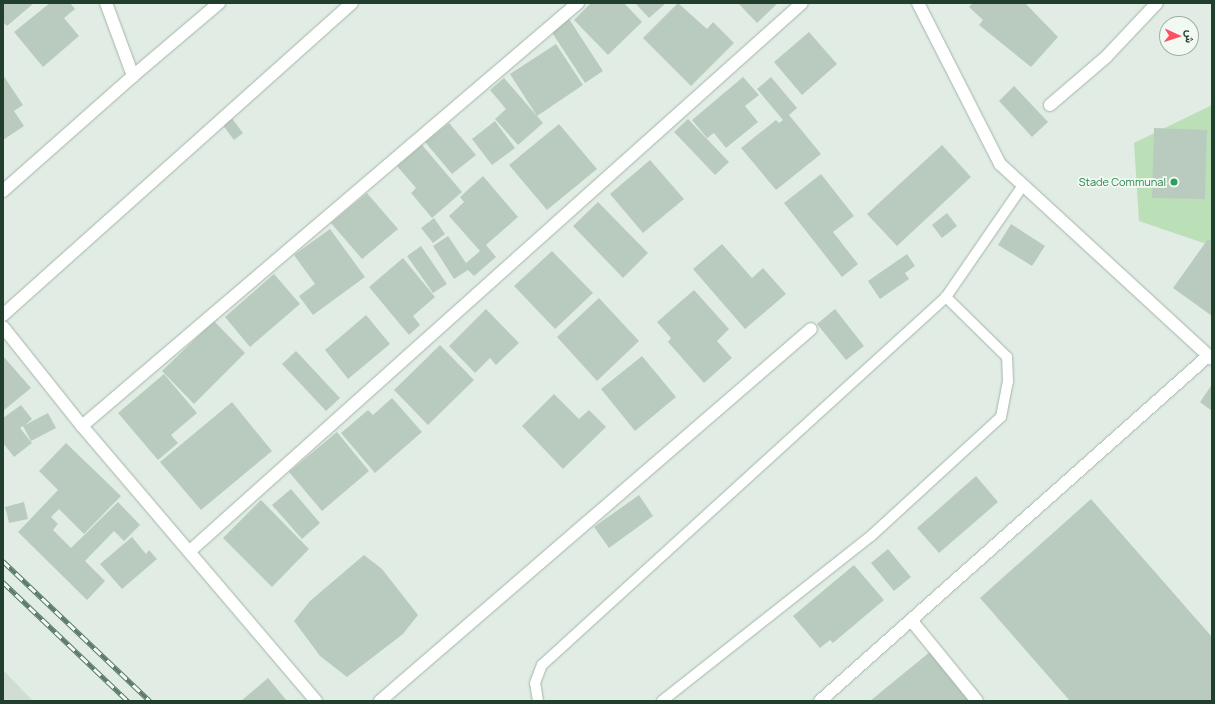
<!DOCTYPE html>
<html>
<head>
<meta charset="utf-8">
<style>
  body { margin:0 }
  #map { position:relative; width:1215px; height:704px; overflow:hidden; background:#e1ede4; font-family:Manrope,Vazirmatn,sans-serif }
  div>[style] { position:absolute }
  [style*='--x'] { left:calc(var(--x)*1px); top:calc(var(--y)*1px); width:calc(var(--w)*1px); rotate:calc(var(--a)*1deg) }
  .built>* { inset:0; background:#cfddd2 }
  .green>* { inset:0; background:#bbe0b8 }
  .building>* { inset:0; background:#b9cbbe }
  .roads { filter:drop-shadow(0 0 1px #a3b5a9) drop-shadow(0 0 1px #a3b5a9) }
  .lane>* { height:10px; margin:-5px; padding:0 5px; transform-origin:5px; border-radius:5px; background:#fff }
  .street>* { height:12px; margin:-6px; padding:0 6px; transform-origin:6px; border-radius:6px; background:#fff }
  .rail>* { height:4.5px; margin-top:-2.25px; transform-origin:0; background:repeating-linear-gradient(90deg,#f2f9f3 0 9px,#5a7b67 0 18px); box-sizing:border-box; border-block:1px solid #5a7b67 }
  .dots>* { width:11px; height:11px; translate:-50% -50%; box-sizing:border-box; border:2px solid #f2f9f3; border-radius:50% }
  span { translate:-50% -50%; white-space:nowrap; text-align:center; line-height:1.15; -webkit-text-stroke:3.5px #f2f9f3; paint-order:stroke }
  .leisure-label { font-size:11px; color:#27864d }
  .right { translate:-100% -50%; text-align:right }
  .frame { position:absolute; inset:0; border:4px solid #203f2c; pointer-events:none }
  .north { position:absolute; left:1159px; top:16px; width:40px; height:40px; box-sizing:border-box; background:#f2f9f3; border:1px solid #9eafa3; border-radius:50%; rotate:93deg; font-size:11px; font-weight:700; line-height:16px; text-align:center; color:#203f2c }
  .north::after { content:''; display:block; margin:auto; width:14px; height:18px; background:#fc5061; clip-path:polygon(50% 0,100% 100%,50% 72%,0 100%) }
</style>
</head>
<body>
<div id="map">
  <div class="built">
    <div style="clip-path:polygon(3px 670px,33px 701px,3px 701px)"></div>
  </div>
  <div class="green">
    <div style="clip-path:polygon(1212px 105px,1212px 246px,1139px 221px,1134px 143px)"></div>
  </div>
  <div class="building">
    <div style="clip-path:polygon(3px 3px,34px 3px,7px 26px,3px 22px)"></div>
    <div style="clip-path:polygon(50px 3px,70px 3px,75px 9px,64px 18px,79px 36px,43px 67px,14px 32px)"></div>
    <div style="clip-path:polygon(591px 3px,624px 3px,642px 22px,608px 55px,574px 20px)"></div>
    <div style="clip-path:polygon(635px 3px,666px 3px,649px 18px)"></div>
    <div style="clip-path:polygon(678px 3px,707px 29px,713px 22px,734px 43px,691px 86px,643px 38px)"></div>
    <div style="clip-path:polygon(738px 3px,778px 3px,757px 23px)"></div>
    <div style="clip-path:polygon(973px 3px,1025px 3px,1058px 37px,1031px 67px,979px 25px,983px 20px,969px 7px)"></div>
    <div style="clip-path:polygon(569px 19px,603px 71px,585px 83px,551px 31px)"></div>
    <div style="clip-path:polygon(809px 32px,837px 64px,802px 95px,774px 62px)"></div>
    <div style="clip-path:polygon(556px 44px,583px 85px,537px 116px,510px 74px)"></div>
    <div style="clip-path:polygon(3px 75px,23px 105px,14px 111px,24px 126px,3px 140px)"></div>
    <div style="clip-path:polygon(743px 77px,759px 95px,745px 106px,758px 122px,726px 148px,714px 133px,707px 138px,692px 120px)"></div>
    <div style="clip-path:polygon(771px 77px,797px 108px,789px 115px,821px 154px,776px 190px,741px 148px,776px 120px,779px 123px,783px 120px,757px 89px)"></div>
    <div style="clip-path:polygon(504px 78px,543px 123px,518px 145px,495px 119px,506px 109px,490px 90px)"></div>
    <div style="clip-path:polygon(1014px 86px,1048px 122px,1032px 137px,999px 101px)"></div>
    <div style="clip-path:polygon(231px 117px,243px 133px,234px 140px,222px 124px)"></div>
    <div style="clip-path:polygon(688px 119px,729px 162px,715px 175px,674px 132px)"></div>
    <div style="clip-path:polygon(495px 121px,515px 148px,492px 165px,472px 139px)"></div>
    <div style="clip-path:polygon(449px 123px,476px 155px,452px 174px,425px 142px)"></div>
    <div style="clip-path:polygon(559px 124px,597px 169px,547px 210px,509px 165px)"></div>
    <div style="clip-path:polygon(1154px 128px,1207px 130px,1205px 199px,1152px 198px)"></div>
    <div style="clip-path:polygon(422px 145px,462px 192px,432px 218px,411px 193px,416px 188px,397px 166px)"></div>
    <div style="clip-path:polygon(942px 145px,971px 177px,897px 246px,867px 214px)"></div>
    <div style="clip-path:polygon(650px 160px,684px 199px,643px 233px,610px 194px)"></div>
    <div style="clip-path:polygon(821px 174px,854px 216px,833px 232px,858px 264px,842px 277px,784px 203px)"></div>
    <div style="clip-path:polygon(483px 176px,518px 217px,486px 245px,496px 257px,474px 276px,468px 270px,454px 279px,433px 246px,448px 236px,466px 263px,480px 251px,449px 216px,464px 202px,460px 197px)"></div>
    <div style="clip-path:polygon(367px 193px,398px 229px,362px 259px,331px 223px)"></div>
    <div style="clip-path:polygon(598px 202px,648px 253px,623px 278px,573px 226px)"></div>
    <div style="clip-path:polygon(947px 213px,957px 226px,942px 238px,932px 225px)"></div>
    <div style="clip-path:polygon(434px 218px,445px 234px,433px 243px,421px 228px)"></div>
    <div style="clip-path:polygon(1011px 224px,1045px 246px,1032px 266px,998px 245px)"></div>
    <div style="clip-path:polygon(330px 229px,365px 277px,313px 315px,299px 296px,315px 284px,294px 255px)"></div>
    <div style="clip-path:polygon(1208px 239px,1212px 242px,1212px 316px,1173px 288px)"></div>
    <div style="clip-path:polygon(722px 244px,752px 278px,763px 268px,786px 294px,745px 329px,693px 269px)"></div>
    <div style="clip-path:polygon(421px 246px,447px 284px,433px 293px,407px 256px)"></div>
    <div style="clip-path:polygon(552px 251px,593px 293px,555px 329px,514px 286px)"></div>
    <div style="clip-path:polygon(907px 254px,915px 266px,905px 273px,909px 279px,880px 299px,868px 281px)"></div>
    <div style="clip-path:polygon(403px 258px,435px 297px,413px 316px,420px 325px,409px 335px,369px 287px)"></div>
    <div style="clip-path:polygon(274px 274px,300px 304px,250px 347px,225px 317px)"></div>
    <div style="clip-path:polygon(694px 290px,729px 329px,717px 341px,732px 358px,704px 383px,668px 342px,671px 338px,657px 322px)"></div>
    <div style="clip-path:polygon(599px 298px,639px 341px,597px 381px,557px 337px)"></div>
    <div style="clip-path:polygon(486px 309px,519px 343px,496px 365px,490px 358px,475px 373px,449px 346px)"></div>
    <div style="clip-path:polygon(835px 309px,864px 346px,846px 360px,817px 324px)"></div>
    <div style="clip-path:polygon(366px 315px,390px 344px,348px 379px,325px 350px)"></div>
    <div style="clip-path:polygon(214px 321px,245px 353px,194px 404px,162px 371px)"></div>
    <div style="clip-path:polygon(440px 345px,474px 380px,428px 425px,394px 390px)"></div>
    <div style="clip-path:polygon(296px 351px,340px 398px,326px 411px,282px 364px)"></div>
    <div style="clip-path:polygon(3px 356px,31px 388px,3px 411px)"></div>
    <div style="clip-path:polygon(642px 356px,676px 397px,635px 431px,601px 389px)"></div>
    <div style="clip-path:polygon(164px 374px,197px 413px,171px 435px,178px 443px,158px 460px,118px 413px)"></div>
    <div style="clip-path:polygon(1211px 386px,1212px 387px,1212px 411px,1200px 402px)"></div>
    <div style="clip-path:polygon(554px 394px,579px 419px,589px 410px,606px 427px,563px 469px,522px 426px)"></div>
    <div style="clip-path:polygon(392px 398px,422px 432px,375px 473px,341px 433px,368px 410px,373px 415px)"></div>
    <div style="clip-path:polygon(232px 402px,272px 451px,201px 510px,160px 462px)"></div>
    <div style="clip-path:polygon(21px 405px,32px 419px,25px 425px,48px 413px,56px 428px,31px 441px,23px 426px,20px 428px,32px 443px,14px 457px,3px 443px,3px 418px)"></div>
    <div style="clip-path:polygon(337px 432px,369px 471px,322px 511px,289px 472px)"></div>
    <div style="clip-path:polygon(66px 443px,121px 496px,84px 534px,59px 509px,51px 517px,58px 524px,53px 530px,71px 548px,118px 502px,140px 525px,124px 541px,114px 531px,85px 561px,105px 581px,87px 600px,18px 532px,58px 490px,39px 471px)"></div>
    <div style="clip-path:polygon(976px 476px,998px 502px,939px 553px,917px 528px)"></div>
    <div style="clip-path:polygon(291px 489px,320px 523px,302px 539px,272px 505px)"></div>
    <div style="clip-path:polygon(639px 495px,653px 516px,609px 548px,594px 527px)"></div>
    <div style="clip-path:polygon(1091px 499px,1212px 637px,1212px 701px,1070px 701px,980px 598px)"></div>
    <div style="clip-path:polygon(261px 500px,309px 549px,272px 587px,223px 538px)"></div>
    <div style="clip-path:polygon(24px 502px,28px 519px,9px 523px,5px 507px)"></div>
    <div style="clip-path:polygon(132px 537px,146px 554px,149px 550px,157px 559px,122px 589px,100px 564px)"></div>
    <div style="clip-path:polygon(888px 549px,911px 577px,894px 591px,871px 563px)"></div>
    <div style="clip-path:polygon(364px 555px,382px 569px,418px 615px,403px 634px,347px 677px,320px 656px,294px 621px,310px 601px)"></div>
    <div style="clip-path:polygon(854px 565px,884px 600px,833px 643px,830px 640px,820px 648px,793px 616px)"></div>
    <div style="clip-path:polygon(931px 651px,971px 701px,870px 701px)"></div>
    <div style="clip-path:polygon(268px 678px,287px 701px,241px 701px)"></div>
  </div>
  <div class="roads">
    <div class="lane">
      <div style="--x:538;--y:701;--w:18;--a:-99"></div>
      <div style="--x:535;--y:683;--w:19;--a:-69"></div>
      <div style="--x:542;--y:665;--w:546;--a:-42.33"></div>
      <div style="--x:946;--y:297;--w:134;--a:-55.4"></div>
      <div style="--x:662;--y:701;--w:266;--a:-38.3"></div>
      <div style="--x:871;--y:536;--w:176;--a:-42.5"></div>
      <div style="--x:1001;--y:417;--w:36;--a:-79"></div>
      <div style="--x:1008;--y:382;--w:25;--a:-92"></div>
      <div style="--x:1007;--y:357;--w:86;--a:-135.5"></div>
    </div>
    <div class="street">
      <div style="--x:106;--y:3;--w:78;--a:69.7"></div>
      <div style="--x:133;--y:76;--w:113;--a:-40.3"></div>
      <div style="--x:918;--y:3;--w:181;--a:63"></div>
      <div style="--x:1000;--y:164;--w:288;--a:42.6"></div>
      <div style="--x:1050;--y:105;--w:74;--a:-40.6"></div>
      <div style="--x:1106;--y:57;--w:74;--a:-46.6"></div>
      <div style="--x:3;--y:191;--w:174;--a:-41.5"></div>
      <div style="--x:3;--y:315;--w:468;--a:-41.8"></div>
      <div style="--x:3;--y:327;--w:127;--a:51.4"></div>
      <div style="--x:82;--y:426;--w:361;--a:49.6"></div>
      <div style="--x:82;--y:426;--w:652;--a:-40.46"></div>
      <div style="--x:190;--y:551;--w:821;--a:-41.84"></div>
      <div style="--x:911;--y:620;--w:104;--a:50.8"></div>
      <div style="--x:380;--y:701;--w:569;--a:-40.8"></div>
      <div style="--x:820;--y:701;--w:519;--a:-41.64"></div>
    </div>
  </div>
  <div class="rail">
    <div style="--x:3;--y:561;--w:203;--a:43.6"></div>
    <div style="--x:3;--y:582;--w:173;--a:43.6"></div>
  </div>
  <div class="dots">
    <div style="left:1174px;top:182px;background:#2e9e5b"></div>
  </div>
  <div class="leisure-label">
    <span class="right" style="left:1166px;top:182px">Stade Communal</span>
  </div>
  <div class="frame"></div>
  <div class="north">ش</div>
</div>
</body>
</html>
